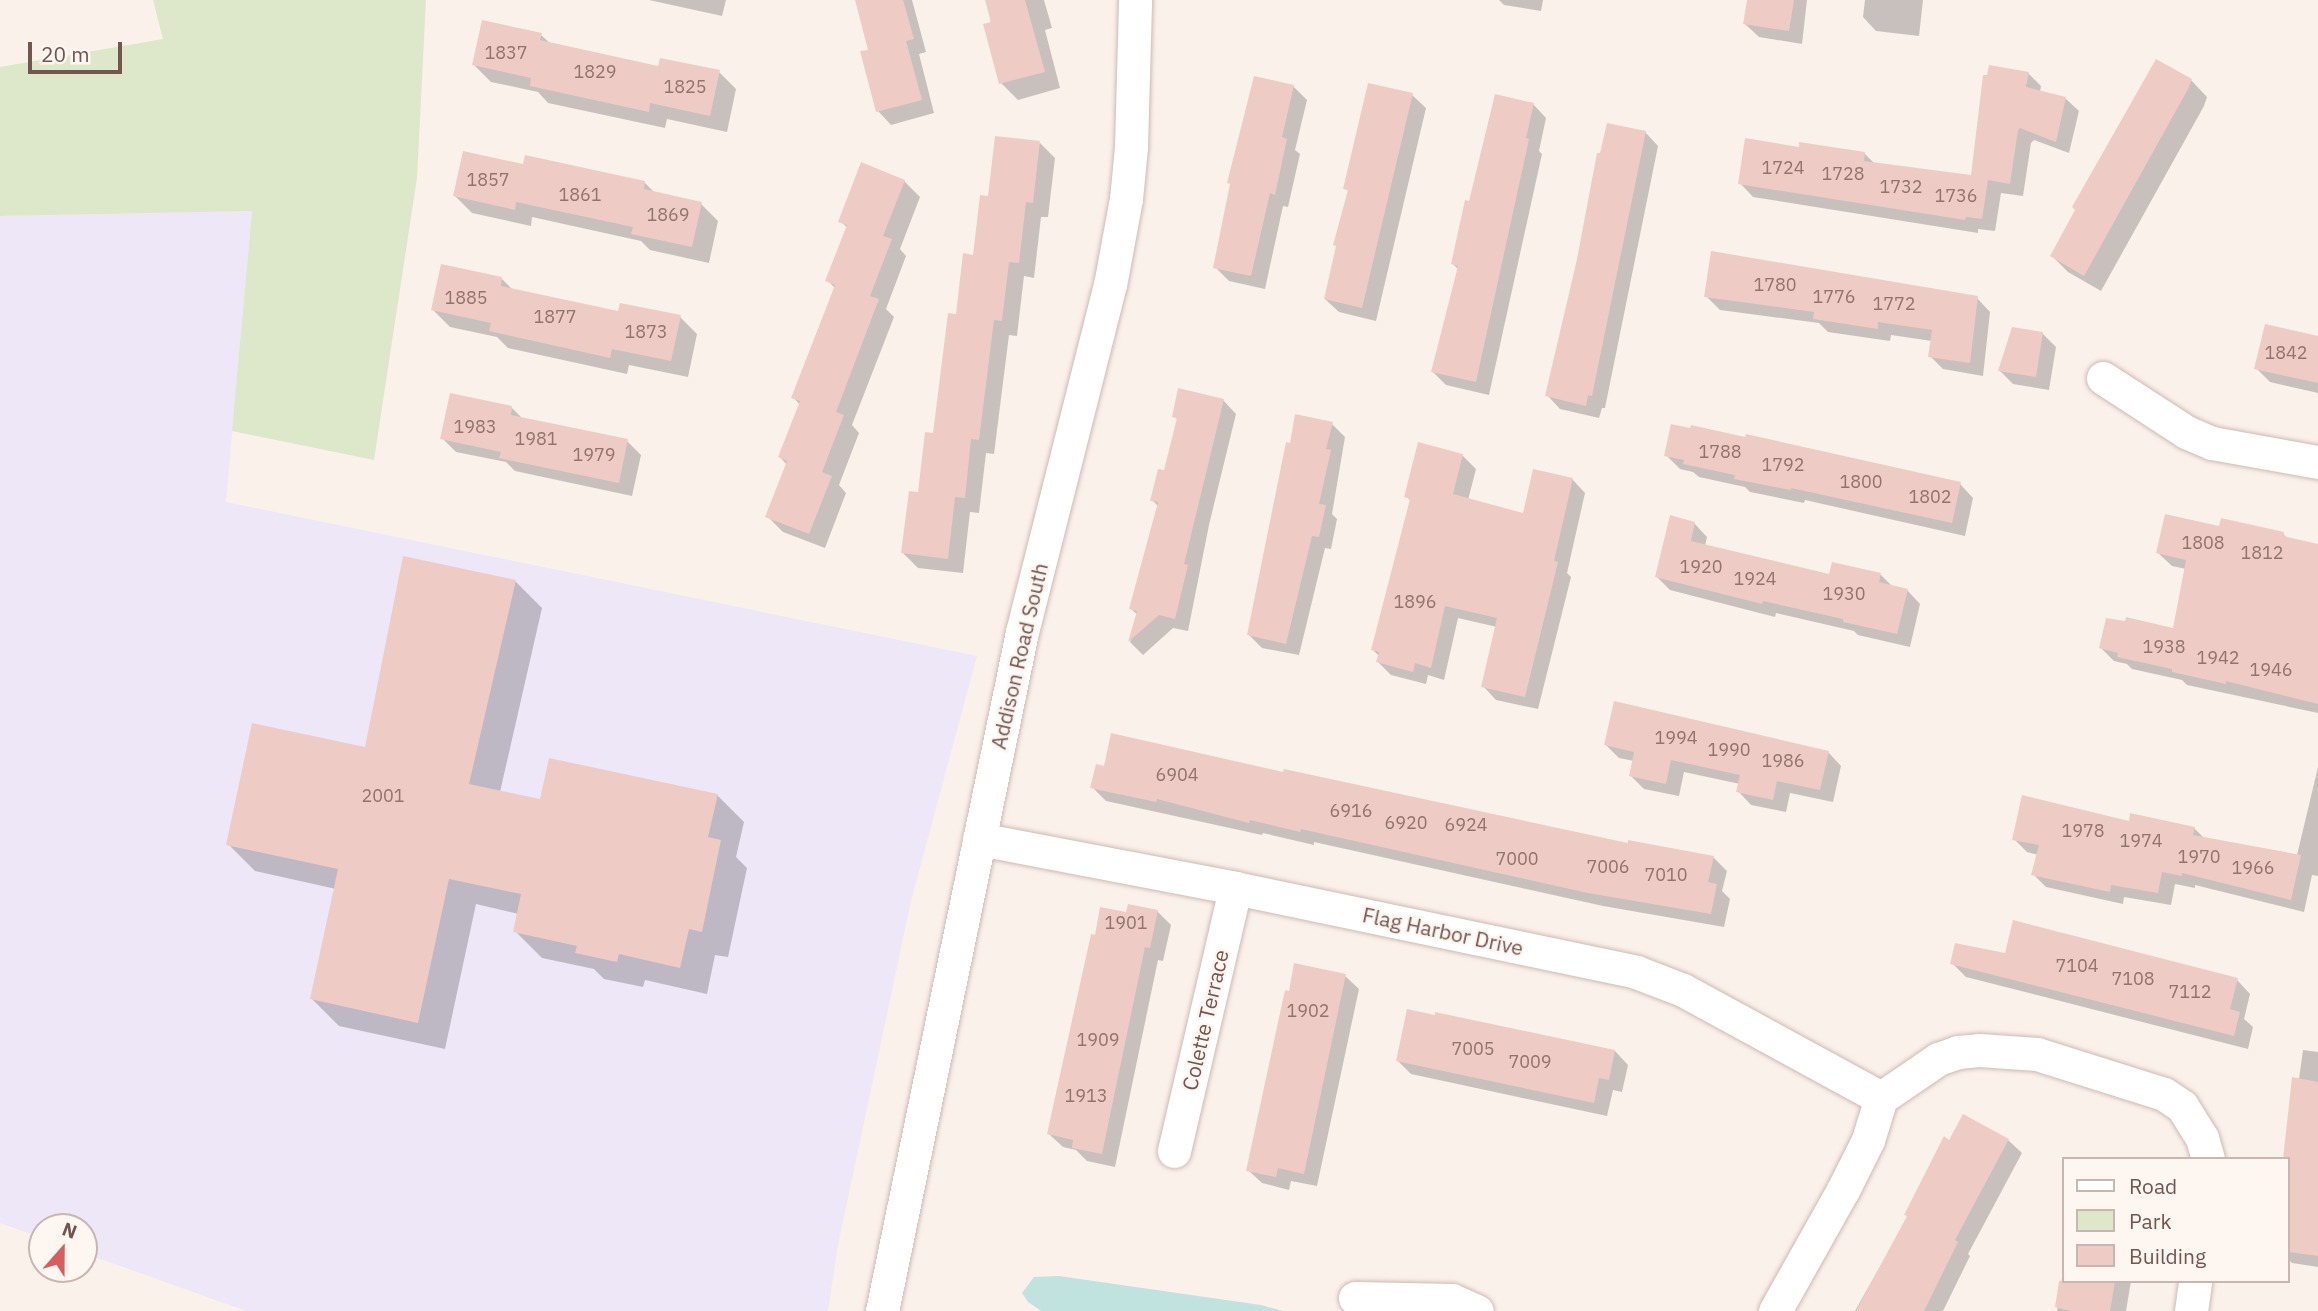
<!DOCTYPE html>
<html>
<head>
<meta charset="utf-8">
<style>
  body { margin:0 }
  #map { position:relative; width:2318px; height:1311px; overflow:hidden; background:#fbf1eb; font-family:"IBM Plex Sans",sans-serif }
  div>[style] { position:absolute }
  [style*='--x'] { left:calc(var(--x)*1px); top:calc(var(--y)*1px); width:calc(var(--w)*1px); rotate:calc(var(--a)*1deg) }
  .education>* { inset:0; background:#eee7f7 }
  .green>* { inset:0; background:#dde8ca }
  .water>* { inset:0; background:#c0e3e0 }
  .shadow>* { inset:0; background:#0003 }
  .building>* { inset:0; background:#eeccc5 }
  .roads { filter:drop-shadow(0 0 2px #cebab4) drop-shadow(0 0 2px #cebab4) }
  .minor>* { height:33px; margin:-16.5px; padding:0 16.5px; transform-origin:16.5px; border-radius:16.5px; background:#fff }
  span { translate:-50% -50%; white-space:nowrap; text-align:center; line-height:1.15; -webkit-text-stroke:5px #fef6f1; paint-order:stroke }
  .number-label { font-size:18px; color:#92736d }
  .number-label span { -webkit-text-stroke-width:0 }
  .street-label { font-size:21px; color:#745550 }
  .legend { position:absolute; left:2062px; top:1157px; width:228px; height:126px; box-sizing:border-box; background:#fef6f1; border:2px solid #c7b6b1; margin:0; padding:9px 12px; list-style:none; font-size:21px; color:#745550 }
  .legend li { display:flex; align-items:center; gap:14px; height:35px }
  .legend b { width:35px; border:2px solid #c7b6b1 }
  .north { position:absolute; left:28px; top:1213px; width:70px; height:70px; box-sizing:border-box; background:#fef6f1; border:2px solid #c7b6b1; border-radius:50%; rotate:21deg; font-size:19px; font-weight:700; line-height:28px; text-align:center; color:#745550 }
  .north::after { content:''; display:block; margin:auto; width:24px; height:32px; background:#d85d5c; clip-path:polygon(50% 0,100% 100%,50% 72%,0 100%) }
  .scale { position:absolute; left:28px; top:42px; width:94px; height:32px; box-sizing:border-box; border:4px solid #745550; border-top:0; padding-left:9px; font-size:21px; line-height:24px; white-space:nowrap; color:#745550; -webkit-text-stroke:5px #fef6f1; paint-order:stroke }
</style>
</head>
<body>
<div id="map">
  <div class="education">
    <div style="clip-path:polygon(252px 211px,226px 502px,977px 656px,911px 901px,838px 1245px,828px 1311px,246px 1311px,84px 1253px,84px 1227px,42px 1227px,42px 1238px,0 1223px,0 216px)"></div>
  </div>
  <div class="green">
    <div style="clip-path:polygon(153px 0,426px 0,417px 178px,374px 460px,232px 431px,252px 211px,0 216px,0 67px,163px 39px)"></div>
  </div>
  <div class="water">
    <div style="clip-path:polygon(1059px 1276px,1261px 1305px,1283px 1311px,1041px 1311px,1028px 1302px,1022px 1293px,1034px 1277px)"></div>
  </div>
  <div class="shadow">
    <div style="clip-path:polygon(649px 0,726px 0,722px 16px)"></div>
    <div style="clip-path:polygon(857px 0,912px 0,926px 52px,919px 54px,934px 113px,891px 125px,878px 111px,870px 51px)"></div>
    <div style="clip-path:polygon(987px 0,1044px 0,1052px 28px,1045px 30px,1060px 88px,1018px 100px,1001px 83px)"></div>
    <div style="clip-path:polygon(1499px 0,1543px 0,1541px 11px,1504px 5px)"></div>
    <div style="clip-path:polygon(1750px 0,1807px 0,1802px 44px,1759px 37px,1745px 24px)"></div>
    <div style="clip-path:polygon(1865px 0,1923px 0,1919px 36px,1876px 31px,1863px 17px)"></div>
    <div style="clip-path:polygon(541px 35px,551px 44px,660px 68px,719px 72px,736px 89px,727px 132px,667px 119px,665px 128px,548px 103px,538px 92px,491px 82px,474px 65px)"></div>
    <div style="clip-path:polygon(2028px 73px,2041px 86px,2040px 92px,2065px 98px,2079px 111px,2069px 153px,2034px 140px,2031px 143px,2023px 196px,2001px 193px,1995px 231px,1978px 229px,1978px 233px,1753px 197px,1740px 183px,1800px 149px,1864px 153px,1875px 164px,1972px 177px)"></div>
    <div style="clip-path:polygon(2191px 80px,2207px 97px,2204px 106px,2101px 291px,2068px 272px,2052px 256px)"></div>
    <div style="clip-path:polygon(1293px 86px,1307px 100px,1295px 150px,1300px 154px,1288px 207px,1283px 206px,1265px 289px,1229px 281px,1215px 267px)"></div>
    <div style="clip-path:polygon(1412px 95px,1426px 108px,1376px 321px,1339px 312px,1325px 299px,1349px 192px,1345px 188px)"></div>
    <div style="clip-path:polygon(1533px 104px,1546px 118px,1539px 151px,1542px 154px,1489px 395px,1446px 385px,1433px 372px,1458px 269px,1453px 264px,1470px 203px)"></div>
    <div style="clip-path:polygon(1645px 132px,1658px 146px,1605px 408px,1602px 408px,1599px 418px,1560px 409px,1547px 395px,1578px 259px)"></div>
    <div style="clip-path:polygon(1040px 143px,1055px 158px,1048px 217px,1041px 217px,1034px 278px,1024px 276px,1017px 336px,1009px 335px,994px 454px,986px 453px,979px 513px,970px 512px,963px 573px,918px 568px,903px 553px,935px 435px,958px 316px,990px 198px)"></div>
    <div style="clip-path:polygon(524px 166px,645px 183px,655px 193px,701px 204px,718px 221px,709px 263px,650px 250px,641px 241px,532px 217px,531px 226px,472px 213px,455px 196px)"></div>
    <div style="clip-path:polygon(904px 181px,920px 197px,900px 249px,906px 256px,886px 309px,894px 317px,852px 425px,859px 433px,839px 485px,846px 493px,825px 548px,783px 532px,767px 516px,787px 465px,780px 457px,800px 405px,793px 397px,835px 288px,827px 280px,848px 228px,840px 221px)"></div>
    <div style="clip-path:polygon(502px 279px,513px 290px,619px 313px,680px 317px,697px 334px,688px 377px,629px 365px,627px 374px,508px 348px,497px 337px,450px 327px,433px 310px)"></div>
    <div style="clip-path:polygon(1706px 296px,1977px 298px,1990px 312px,1983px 376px,1943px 369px,1930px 356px,1932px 341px,1891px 335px,1890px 341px,1828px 332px,1819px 323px,1720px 310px)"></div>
    <div style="clip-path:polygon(2042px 333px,2056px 347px,2049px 390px,2013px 384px,2000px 371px)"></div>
    <div style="clip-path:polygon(2318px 338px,2318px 393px,2270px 382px,2256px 368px)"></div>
    <div style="clip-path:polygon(1223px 400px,1236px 414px,1209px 525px,1188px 631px,1173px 628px,1143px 655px,1130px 642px,1138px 615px,1131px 609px,1159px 507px,1152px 500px,1165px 472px,1178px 420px,1174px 416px)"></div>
    <div style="clip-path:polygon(511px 407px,523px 419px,627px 441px,641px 455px,632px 496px,515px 471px,506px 462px,456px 452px,442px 438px)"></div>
    <div style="clip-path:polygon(1332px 424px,1345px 437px,1332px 514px,1337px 519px,1331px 549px,1325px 548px,1299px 655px,1262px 648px,1249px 635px,1292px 445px)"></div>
    <div style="clip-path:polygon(1746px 439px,1960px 484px,1973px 498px,1965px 536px,1805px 500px,1804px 503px,1750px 492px,1745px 487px,1699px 477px,1693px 472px,1680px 469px,1666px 455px)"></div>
    <div style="clip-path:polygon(1462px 455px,1476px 469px,1468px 500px,1524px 515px,1572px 479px,1585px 493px,1567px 573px,1571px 577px,1538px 709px,1496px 700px,1483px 686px,1497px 627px,1458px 618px,1444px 680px,1428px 675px,1426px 684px,1391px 675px,1378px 662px,1379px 656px,1373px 650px,1411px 501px,1406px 496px)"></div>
    <div style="clip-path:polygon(1694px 523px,1707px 537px,1705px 546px,1830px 577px,1833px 564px,1881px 575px,1893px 587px,1907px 590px,1920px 604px,1910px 647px,1858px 635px,1854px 631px,1776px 613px,1775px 617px,1670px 590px,1657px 577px)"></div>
    <div style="clip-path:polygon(2221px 528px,2283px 534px,2288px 539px,2318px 547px,2318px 713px,2187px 685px,2182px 680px,2132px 669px,2127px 664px,2114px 661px,2101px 648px,2175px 630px,2186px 569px,2172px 566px,2158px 553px)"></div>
    <div style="clip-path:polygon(405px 558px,516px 582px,542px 608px,500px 792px,542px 801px,717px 795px,744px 822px,736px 857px,747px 868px,728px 957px,715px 955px,707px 994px,645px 980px,643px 987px,604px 979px,594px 969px,542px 958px,515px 931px,519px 914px,476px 904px,445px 1049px,339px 1026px,312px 999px,336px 889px,255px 871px,228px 844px,367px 749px)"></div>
    <div style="clip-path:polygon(1606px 745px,1828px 752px,1841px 766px,1833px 802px,1790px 793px,1786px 812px,1751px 805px,1738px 791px,1740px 784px,1684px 772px,1679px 796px,1644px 789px,1631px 776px,1634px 761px,1619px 758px)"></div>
    <div style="clip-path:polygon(2318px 767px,2318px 876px,2312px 875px,2304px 912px,2195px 885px,2195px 888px,2175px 884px,2171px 905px,2124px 897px,2123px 904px,2046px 887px,2033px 874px,2038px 855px,2027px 852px,2014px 839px,2130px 823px,2194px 828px,2204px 838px,2297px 855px)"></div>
    <div style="clip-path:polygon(1285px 774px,1629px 845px,1713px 857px,1727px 871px,1722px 891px,1730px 899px,1724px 927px,1603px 906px,1314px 842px,1314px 845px,1263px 833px,1262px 835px,1106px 801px,1092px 787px)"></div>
    <div style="clip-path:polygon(1157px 911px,1171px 925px,1163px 961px,1158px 960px,1115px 1167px,1087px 1161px,1076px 1150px,1063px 1147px,1049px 1134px,1096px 937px,1127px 914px)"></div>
    <div style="clip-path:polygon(2006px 955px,2237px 980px,2250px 994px,2244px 1019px,2253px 1027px,2248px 1049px,1966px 977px,1952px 963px)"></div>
    <div style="clip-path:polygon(1345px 976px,1359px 989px,1317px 1186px,1291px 1181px,1289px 1190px,1262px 1183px,1248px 1170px,1290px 993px)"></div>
    <div style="clip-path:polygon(2303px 1050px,2318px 1052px,2318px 1267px,2292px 1263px,2288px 1259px,2288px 1159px)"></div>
    <div style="clip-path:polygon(1615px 1051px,1628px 1065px,1622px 1092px,1613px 1090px,1607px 1116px,1411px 1074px,1398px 1061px)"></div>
    <div style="clip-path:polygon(2008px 1140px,2022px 1153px,1968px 1254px,1970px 1256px,1943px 1311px,1855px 1311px,1950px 1142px)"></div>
    <div style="clip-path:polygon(2064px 1265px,2064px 1281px,2131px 1281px,2126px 1311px,2057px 1311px)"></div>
  </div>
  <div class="building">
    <div style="clip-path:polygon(855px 0,903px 0,914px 39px,906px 41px,922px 100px,876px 112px,860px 51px,868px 50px)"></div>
    <div style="clip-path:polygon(985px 0,1025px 0,1045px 72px,999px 84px,983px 24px,991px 22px)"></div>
    <div style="clip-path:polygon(1747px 0,1794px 0,1789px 31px,1743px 24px)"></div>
    <div style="clip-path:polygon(482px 20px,542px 33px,540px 40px,658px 66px,660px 58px,720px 70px,710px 116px,650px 103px,649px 112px,530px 86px,531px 78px,472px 65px)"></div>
    <div style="clip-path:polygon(2156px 59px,2192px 79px,2188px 89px,2084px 276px,2050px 256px,2075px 210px,2072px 207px)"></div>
    <div style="clip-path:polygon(1989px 65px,2029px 72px,2026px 87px,2066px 97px,2056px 142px,2020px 128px,2018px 130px,2010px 184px,1988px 180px,1982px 219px,1966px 217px,1965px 220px,1738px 184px,1745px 138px,1799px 147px,1799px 142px,1865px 152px,1864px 161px,1971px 175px,1983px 75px,1987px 75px)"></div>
    <div style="clip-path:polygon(1254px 76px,1294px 85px,1282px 137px,1287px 139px,1275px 195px,1270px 193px,1251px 276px,1213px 268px,1230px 184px,1227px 183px)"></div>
    <div style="clip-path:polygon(1368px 83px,1413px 93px,1362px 308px,1324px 299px,1336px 246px,1333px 245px,1348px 190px,1343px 189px)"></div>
    <div style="clip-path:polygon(1495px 94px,1534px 103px,1526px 138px,1529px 139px,1476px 382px,1431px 372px,1458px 266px,1451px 264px,1465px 200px,1469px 201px)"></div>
    <div style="clip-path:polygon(1607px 123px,1646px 131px,1592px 396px,1588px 395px,1586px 406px,1545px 396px,1577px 259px,1597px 153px,1600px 153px)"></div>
    <div style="clip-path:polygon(995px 136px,1040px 141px,1033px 203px,1026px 202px,1019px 263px,1009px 262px,1002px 321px,994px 320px,979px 440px,971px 439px,965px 498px,955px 497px,948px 559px,901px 553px,909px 491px,918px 492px,925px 432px,933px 433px,948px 313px,956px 314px,963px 253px,973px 255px,980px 195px,988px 196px)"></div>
    <div style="clip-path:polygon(463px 151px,523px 164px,525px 155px,645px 181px,644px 189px,702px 202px,692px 247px,631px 234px,633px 227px,516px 202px,515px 210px,453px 196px)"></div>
    <div style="clip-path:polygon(861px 162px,905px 180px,883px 236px,892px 239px,870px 296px,879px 299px,836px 412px,844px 415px,822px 472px,832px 476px,809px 534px,765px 517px,787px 461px,778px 457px,800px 401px,791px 398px,835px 285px,825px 281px,847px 225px,838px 222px)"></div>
    <div style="clip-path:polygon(1711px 251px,1978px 296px,1970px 363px,1928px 357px,1932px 330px,1878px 322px,1878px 329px,1813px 319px,1814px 312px,1704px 297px)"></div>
    <div style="clip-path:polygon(441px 264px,502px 277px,501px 286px,618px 311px,620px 303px,681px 315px,671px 361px,612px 349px,610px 358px,489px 331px,491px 323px,431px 310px)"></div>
    <div style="clip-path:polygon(2265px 324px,2318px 336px,2318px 383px,2254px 369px)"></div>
    <div style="clip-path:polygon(2012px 327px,2043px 332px,2036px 377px,1998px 371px)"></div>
    <div style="clip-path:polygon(1178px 388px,1224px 399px,1184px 564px,1188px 565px,1175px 619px,1159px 615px,1128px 642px,1137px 611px,1129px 609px,1158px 502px,1150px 501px,1158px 469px,1164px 470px,1177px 418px,1172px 417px)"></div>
    <div style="clip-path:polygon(450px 393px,512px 406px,511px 415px,628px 439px,619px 483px,499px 458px,501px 452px,440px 439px)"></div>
    <div style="clip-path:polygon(1295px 414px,1333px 422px,1326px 449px,1331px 450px,1319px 504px,1326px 505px,1319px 537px,1312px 536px,1286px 644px,1247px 635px,1286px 442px,1290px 443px)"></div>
    <div style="clip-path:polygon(1671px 424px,1690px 428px,1691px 425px,1745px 437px,1746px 434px,1961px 482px,1952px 523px,1791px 488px,1791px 490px,1734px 479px,1735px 475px,1683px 464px,1684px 460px,1664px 456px)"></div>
    <div style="clip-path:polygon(1418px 442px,1463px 454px,1453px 494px,1523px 513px,1533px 469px,1573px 478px,1554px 561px,1558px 562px,1525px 697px,1481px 687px,1497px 618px,1445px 606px,1431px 668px,1415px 663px,1413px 672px,1376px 662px,1379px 652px,1371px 650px,1410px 499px,1404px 497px)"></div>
    <div style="clip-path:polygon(2165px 514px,2219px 526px,2221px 518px,2284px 532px,2283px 536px,2318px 544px,2318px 704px,2226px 681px,2226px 684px,2172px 672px,2172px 669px,2117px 657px,2118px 653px,2099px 648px,2106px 618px,2125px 621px,2126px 617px,2173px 628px,2186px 560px,2156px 553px)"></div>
    <div style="clip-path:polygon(1670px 515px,1695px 522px,1691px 541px,1829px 574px,1832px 562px,1881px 573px,1879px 582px,1908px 589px,1897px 634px,1843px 622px,1843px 619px,1763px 601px,1762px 604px,1655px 577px)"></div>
    <div style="clip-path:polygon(403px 556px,516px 580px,469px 784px,540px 799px,549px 758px,718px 794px,708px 837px,721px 840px,702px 932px,689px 929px,680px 968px,619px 954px,617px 962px,575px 953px,577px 946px,513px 932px,521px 894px,449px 879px,418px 1023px,310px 999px,338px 869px,226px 845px,252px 723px,365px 747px)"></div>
    <div style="clip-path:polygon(1614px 701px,1829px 751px,1820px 790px,1777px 781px,1773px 800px,1736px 792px,1740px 775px,1671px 760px,1666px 784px,1629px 776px,1634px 752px,1604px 745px)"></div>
    <div style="clip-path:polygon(1111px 733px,1283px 772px,1284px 769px,1628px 843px,1628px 840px,1714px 856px,1708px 882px,1717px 884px,1711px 914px,1588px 893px,1301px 829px,1300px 832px,1250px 820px,1249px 823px,1157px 799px,1156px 802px,1090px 788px,1096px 764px,1104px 766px)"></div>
    <div style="clip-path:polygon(2022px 795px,2129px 821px,2130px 813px,2195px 827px,2193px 835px,2301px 855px,2291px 900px,2182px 873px,2182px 876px,2162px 872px,2158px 893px,2111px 885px,2110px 892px,2031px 875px,2039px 845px,2012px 840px)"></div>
    <div style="clip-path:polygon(1128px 904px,1158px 910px,1150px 948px,1145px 947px,1102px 1154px,1072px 1148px,1073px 1140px,1047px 1134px,1091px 934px,1095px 935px,1100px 907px,1126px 912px)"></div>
    <div style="clip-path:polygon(2013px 920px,2238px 978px,2230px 1009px,2240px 1012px,2234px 1036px,1950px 964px,1955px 943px,2005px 953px)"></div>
    <div style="clip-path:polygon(1294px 963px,1346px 974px,1304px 1174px,1278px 1168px,1276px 1177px,1246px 1171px,1285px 990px,1289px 991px)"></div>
    <div style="clip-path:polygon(1407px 1009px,1435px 1015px,1435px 1012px,1615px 1050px,1609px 1080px,1599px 1078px,1594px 1103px,1396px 1061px)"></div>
    <div style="clip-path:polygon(2292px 1077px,2318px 1082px,2318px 1256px,2288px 1252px,2288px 1159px,2283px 1159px)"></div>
    <div style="clip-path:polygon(1963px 1114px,2009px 1139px,1955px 1240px,1958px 1242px,1924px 1311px,1856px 1311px,1907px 1216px,1904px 1215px,1944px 1136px,1949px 1140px)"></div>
    <div style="clip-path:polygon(2059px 1281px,2115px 1281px,2110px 1311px,2070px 1311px,2055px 1307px)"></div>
  </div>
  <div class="roads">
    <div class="minor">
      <div style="--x:2103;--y:378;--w:99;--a:33"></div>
      <div style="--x:2186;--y:432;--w:28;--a:23"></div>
      <div style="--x:2212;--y:443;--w:108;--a:10.2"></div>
      <div style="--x:979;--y:839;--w:261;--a:10.8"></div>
      <div style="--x:1235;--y:888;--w:410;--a:11.8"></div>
      <div style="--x:1636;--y:972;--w:50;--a:21"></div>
      <div style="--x:1683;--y:990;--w:226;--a:28.6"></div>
      <div style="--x:1174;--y:1151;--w:270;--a:-76.9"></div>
      <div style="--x:1355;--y:1298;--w:97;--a:1.2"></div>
      <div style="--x:1452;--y:1300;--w:27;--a:24"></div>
      <div style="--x:882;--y:1311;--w:693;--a:-78.35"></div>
      <div style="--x:1022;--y:632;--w:358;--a:-75.8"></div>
      <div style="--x:1110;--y:285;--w:87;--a:-79.5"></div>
      <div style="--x:1126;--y:199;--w:52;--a:-84.5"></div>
      <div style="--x:1131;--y:147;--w:147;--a:-88.4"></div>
      <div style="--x:1775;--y:1311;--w:139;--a:-60.7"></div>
      <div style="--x:1843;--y:1190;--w:56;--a:-63.4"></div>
      <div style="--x:1868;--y:1140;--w:44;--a:-72.8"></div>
      <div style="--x:1881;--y:1098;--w:69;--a:-34.4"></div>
      <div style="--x:1938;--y:1059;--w:21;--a:-19"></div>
      <div style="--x:1958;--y:1052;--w:21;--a:-5"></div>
      <div style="--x:1979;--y:1050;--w:58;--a:3.9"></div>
      <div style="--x:2037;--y:1054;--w:133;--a:17.5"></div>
      <div style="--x:2164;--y:1094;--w:22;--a:34"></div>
      <div style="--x:2182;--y:1106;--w:38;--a:58"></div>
      <div style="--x:2202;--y:1138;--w:22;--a:74"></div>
      <div style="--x:2191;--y:1311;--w:30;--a:-82"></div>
    </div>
  </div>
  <div class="number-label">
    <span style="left:506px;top:53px">1837</span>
    <span style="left:595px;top:72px">1829</span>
    <span style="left:685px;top:87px">1825</span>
    <span style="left:1783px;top:168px">1724</span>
    <span style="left:1843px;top:174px">1728</span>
    <span style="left:488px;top:180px">1857</span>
    <span style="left:1901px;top:187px">1732</span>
    <span style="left:580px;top:195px">1861</span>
    <span style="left:1956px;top:196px">1736</span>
    <span style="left:668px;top:215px">1869</span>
    <span style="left:1775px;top:285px">1780</span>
    <span style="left:1834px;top:297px">1776</span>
    <span style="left:466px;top:298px">1885</span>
    <span style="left:1894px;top:304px">1772</span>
    <span style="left:555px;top:317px">1877</span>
    <span style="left:646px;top:332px">1873</span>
    <span style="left:2286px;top:353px">1842</span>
    <span style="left:475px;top:427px">1983</span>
    <span style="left:536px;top:439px">1981</span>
    <span style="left:1720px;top:452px">1788</span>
    <span style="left:594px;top:455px">1979</span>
    <span style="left:1783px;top:465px">1792</span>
    <span style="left:1861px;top:482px">1800</span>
    <span style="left:1930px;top:497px">1802</span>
    <span style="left:2203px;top:543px">1808</span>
    <span style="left:2262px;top:553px">1812</span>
    <span style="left:1701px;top:567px">1920</span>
    <span style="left:1755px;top:579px">1924</span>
    <span style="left:1844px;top:594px">1930</span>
    <span style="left:1415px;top:602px">1896</span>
    <span style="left:2164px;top:647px">1938</span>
    <span style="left:2218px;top:658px">1942</span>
    <span style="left:2271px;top:670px">1946</span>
    <span style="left:1676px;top:738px">1994</span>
    <span style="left:1729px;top:750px">1990</span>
    <span style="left:1783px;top:761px">1986</span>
    <span style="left:1177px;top:775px">6904</span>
    <span style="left:383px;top:796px">2001</span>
    <span style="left:1351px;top:811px">6916</span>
    <span style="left:1406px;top:823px">6920</span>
    <span style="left:1466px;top:825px">6924</span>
    <span style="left:2083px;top:831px">1978</span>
    <span style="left:2141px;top:841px">1974</span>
    <span style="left:2199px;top:857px">1970</span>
    <span style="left:1517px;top:859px">7000</span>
    <span style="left:1608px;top:867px">7006</span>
    <span style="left:2253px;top:868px">1966</span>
    <span style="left:1666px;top:875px">7010</span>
    <span style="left:1126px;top:923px">1901</span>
    <span style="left:2077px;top:966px">7104</span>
    <span style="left:2133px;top:979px">7108</span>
    <span style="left:2190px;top:992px">7112</span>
    <span style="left:1308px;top:1011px">1902</span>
    <span style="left:1098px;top:1040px">1909</span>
    <span style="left:1473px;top:1049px">7005</span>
    <span style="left:1530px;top:1062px">7009</span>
    <span style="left:1086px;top:1096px">1913</span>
  </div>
  <div class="street-label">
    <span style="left:1019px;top:656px;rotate:-77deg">Addison Road South</span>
    <span style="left:1443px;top:931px;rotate:12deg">Flag Harbor Drive</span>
    <span style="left:1205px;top:1020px;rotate:-77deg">Colette Terrace</span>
  </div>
  <ul class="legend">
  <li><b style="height:9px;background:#fff"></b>Road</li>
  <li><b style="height:19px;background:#dde8ca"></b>Park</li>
  <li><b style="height:19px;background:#eeccc5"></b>Building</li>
  </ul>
  <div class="north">N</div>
  <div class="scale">20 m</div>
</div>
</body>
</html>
